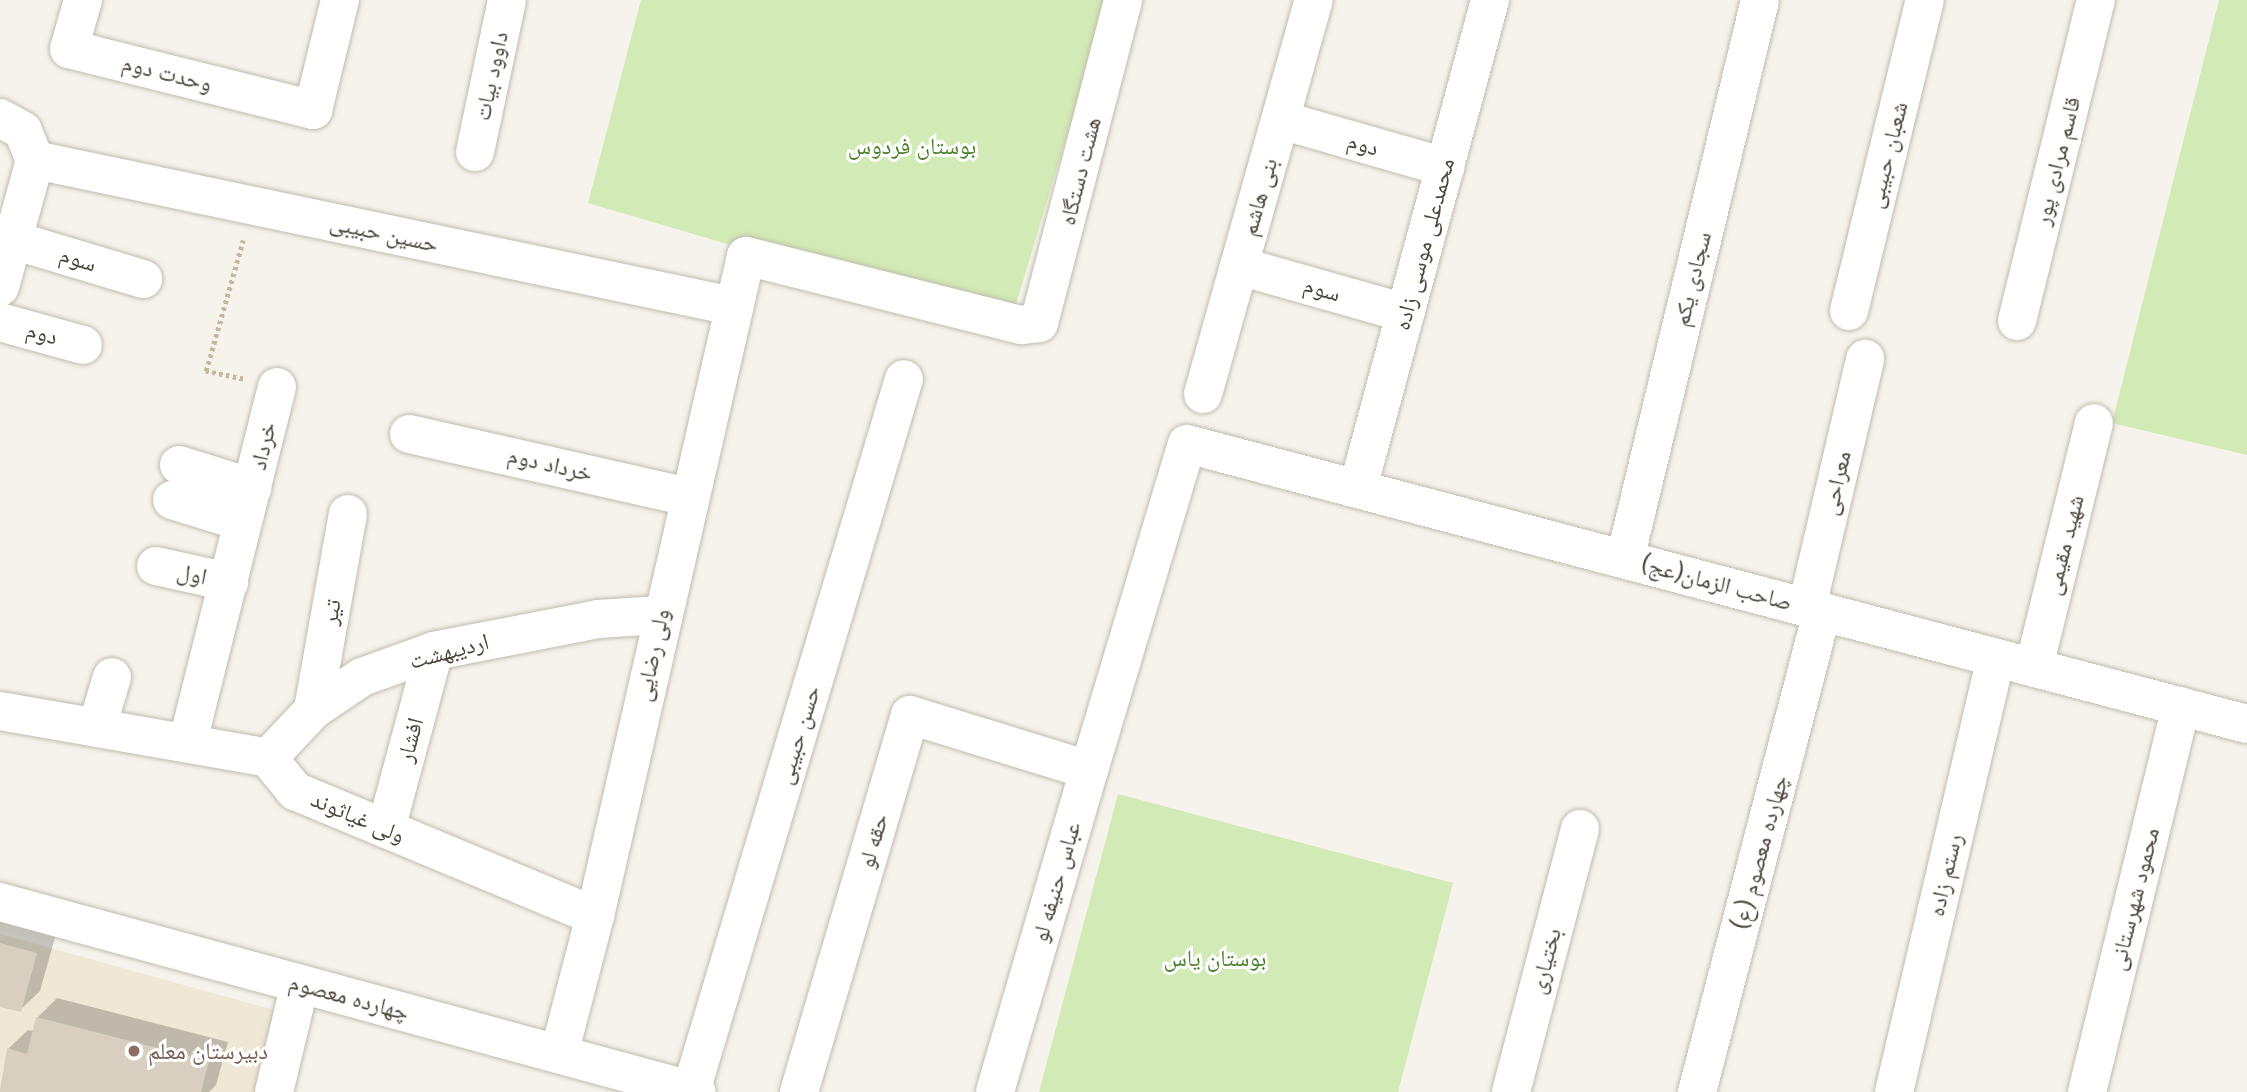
<!DOCTYPE html>
<html>
<head>
<meta charset="utf-8">
<style>
  body { margin:0 }
  #map { position:relative; width:2247px; height:1092px; overflow:hidden; background:#f6f3ec; font-family:"Fira Sans","Noto Naskh Arabic",sans-serif }
  div>[style] { position:absolute }
  [style*='--x'] { left:calc(var(--x)*1px); top:calc(var(--y)*1px); width:calc(var(--w)*1px); rotate:calc(var(--a)*1deg) }
  .education>* { inset:0; background:#efe8d6 }
  .green>* { inset:0; background:#d2eab5 }
  .shadow>* { inset:0; background:#0003 }
  .building>* { inset:0; background:#d8cfc1 }
  .path>* { height:4.5px; margin-top:-2.25px; transform-origin:0; background:repeating-linear-gradient(90deg,#c4b79f 0 3.5px,transparent 0 7px) }
  .roads { filter:drop-shadow(0 0 2px #c2bbae) drop-shadow(0 0 2px #c2bbae) }
  .minor>* { height:38px; margin:-19px; padding:0 19px; transform-origin:19px; border-radius:19px; background:#fff }
  .dots>* { width:19px; height:19px; translate:-50% -50%; box-sizing:border-box; border:4px solid #fff; border-radius:50% }
  span { translate:-50% -50%; white-space:nowrap; text-align:center; line-height:1.15; -webkit-text-stroke:6px #fff; paint-order:stroke }
  .street-label { font-size:23px; color:#4b4439 }
  .park-label { font-size:23px; color:#4a7f2a }
  .education-label { font-size:23px; color:#785e54 }
  .left { translate:0 -50%; text-align:left }
</style>
</head>
<body>
<div id="map">
  <div class="education">
    <div style="clip-path:polygon(0 934px,278px 1011px,258px 1092px,0 1092px)"></div>
  </div>
  <div class="green">
    <div style="clip-path:polygon(641px 0,1108px 0,1009px 327px,588px 203px)"></div>
    <div style="clip-path:polygon(2219px 0,2247px 0,2247px 455px,2112px 423px)"></div>
    <div style="clip-path:polygon(1118px 794px,1453px 883px,1398px 1092px,1039px 1092px)"></div>
  </div>
  <div class="shadow">
    <div style="clip-path:polygon(0 918px,56px 934px,40px 991px,20px 1010px,0 1005px)"></div>
    <div style="clip-path:polygon(57px 998px,228px 1042px,216px 1085px,209px 1092px,0 1092px,8px 1049px,28px 1030px,34px 1031px,37px 1018px)"></div>
  </div>
  <div class="building">
    <div style="clip-path:polygon(0 943px,37px 953px,21px 1012px,0 1007px)"></div>
    <div style="clip-path:polygon(36px 1017px,209px 1061px,201px 1092px,0 1092px,7px 1048px,27px 1054px)"></div>
  </div>
  <div class="path">
    <div style="--x:243;--y:379;--w:38;--a:-168"></div>
    <div style="--x:206;--y:371;--w:136;--a:-74.2"></div>
  </div>
  <div class="roads">
    <div class="minor">
      <div style="--x:83;--y:0;--w:51;--a:105.9"></div>
      <div style="--x:69;--y:49;--w:252;--a:14"></div>
      <div style="--x:313;--y:110;--w:113;--a:-76.2"></div>
      <div style="--x:0;--y:118;--w:26;--a:29"></div>
      <div style="--x:23;--y:131;--w:31;--a:68"></div>
      <div style="--x:1281;--y:120;--w:171;--a:16"></div>
      <div style="--x:475;--y:152;--w:155;--a:-78.1"></div>
      <div style="--x:35;--y:160;--w:712;--a:11.83"></div>
      <div style="--x:13;--y:240;--w:136;--a:16.7"></div>
      <div style="--x:1239;--y:266;--w:173;--a:15.8"></div>
      <div style="--x:0;--y:287;--w:132;--a:-74.6"></div>
      <div style="--x:1849;--y:311;--w:320;--a:-76.3"></div>
      <div style="--x:2017;--y:321;--w:331;--a:-76.2"></div>
      <div style="--x:0;--y:322;--w:86;--a:15.5"></div>
      <div style="--x:1203;--y:394;--w:409;--a:-74.3"></div>
      <div style="--x:409;--y:434;--w:287;--a:12.7"></div>
      <div style="--x:179;--y:465;--w:77;--a:17.3"></div>
      <div style="--x:1358;--y:488;--w:506;--a:-74.86"></div>
      <div style="--x:172;--y:500;--w:74;--a:17.2"></div>
      <div style="--x:1625;--y:559;--w:575;--a:-76.42"></div>
      <div style="--x:156;--y:566;--w:75;--a:12.4"></div>
      <div style="--x:1807;--y:607;--w:255;--a:-76.8"></div>
      <div style="--x:2034;--y:667;--w:251;--a:-76.2"></div>
      <div style="--x:313;--y:710;--w:199;--a:-79.9"></div>
      <div style="--x:0;--y:711;--w:272;--a:9.9"></div>
      <div style="--x:268;--y:758;--w:43;--a:50.7"></div>
      <div style="--x:295;--y:791;--w:325;--a:22.6"></div>
      <div style="--x:97;--y:727;--w:52;--a:-73.3"></div>
      <div style="--x:188;--y:741;--w:365;--a:-75.9"></div>
      <div style="--x:268;--y:758;--w:66;--a:-46.8"></div>
      <div style="--x:313;--y:710;--w:59;--a:-34"></div>
      <div style="--x:362;--y:677;--w:77;--a:-19.9"></div>
      <div style="--x:434;--y:651;--w:167;--a:-11"></div>
      <div style="--x:598;--y:619;--w:63;--a:-3.6"></div>
      <div style="--x:1089;--y:770;--w:340;--a:-73.3"></div>
      <div style="--x:1187;--y:444;--w:1096;--a:14.8"></div>
      <div style="--x:386;--y:829;--w:184;--a:-74.9"></div>
      <div style="--x:0;--y:902;--w:722;--a:15.25"></div>
      <div style="--x:559;--y:1054;--w:143;--a:-75.4"></div>
      <div style="--x:595;--y:916;--w:677;--a:-77.11"></div>
      <div style="--x:746;--y:256;--w:284;--a:14.1"></div>
      <div style="--x:1021;--y:325;--w:18;--a:-6"></div>
      <div style="--x:1039;--y:323;--w:334;--a:-75.4"></div>
      <div style="--x:691;--y:1091;--w:743;--a:-73.35"></div>
      <div style="--x:274;--y:1092;--w:111;--a:-76.5"></div>
      <div style="--x:799;--y:1092;--w:393;--a:-73.6"></div>
      <div style="--x:910;--y:715;--w:187;--a:17.1"></div>
      <div style="--x:1089;--y:770;--w:335;--a:106.3"></div>
      <div style="--x:1511;--y:1092;--w:272;--a:-75.3"></div>
      <div style="--x:1697;--y:1092;--w:497;--a:-75.4"></div>
      <div style="--x:1894;--y:1092;--w:446;--a:-76.8"></div>
      <div style="--x:2087;--y:1092;--w:397;--a:-76.3"></div>
    </div>
  </div>
  <div class="dots">
    <div style="left:134px;top:1051px;background:#8d6e63"></div>
  </div>
  <div class="street-label">
    <span style="left:167px;top:73px;rotate:14deg">وحدت دوم</span>
    <span style="left:491px;top:76px;rotate:-78deg">داوود بیات</span>
    <span style="left:1363px;top:144px;rotate:16deg">دوم</span>
    <span style="left:1887px;top:155px;rotate:-76deg">شعبان حبیبی</span>
    <span style="left:2057px;top:161px;rotate:-76deg">قاسم مرادی پور</span>
    <span style="left:1080px;top:171px;rotate:-76deg">هشت دستگاه</span>
    <span style="left:1259px;top:197px;rotate:-74deg">بنی هاشم</span>
    <span style="left:384px;top:233px;rotate:12deg">حسین حبیبی</span>
    <span style="left:1424px;top:244px;rotate:-75deg">محمدعلی موسی زاده</span>
    <span style="left:78px;top:259px;rotate:17deg">سوم</span>
    <span style="left:1692px;top:279px;rotate:-76deg">سجادی یکم</span>
    <span style="left:1322px;top:289px;rotate:16deg">سوم</span>
    <span style="left:42px;top:333px;rotate:15deg">دوم</span>
    <span style="left:263px;top:446px;rotate:-77deg">خرداد</span>
    <span style="left:550px;top:464px;rotate:13deg">خرداد دوم</span>
    <span style="left:1836px;top:483px;rotate:-77deg">معراحی</span>
    <span style="left:2064px;top:545px;rotate:-76deg">شهید مقیمی</span>
    <span style="left:192px;top:574px;rotate:12deg">اول</span>
    <span style="left:1717px;top:583px;rotate:15deg">صاحب الزمان(عج)</span>
    <span style="left:331px;top:612px;rotate:-80deg">تیر</span>
    <span style="left:449px;top:651px;rotate:-15deg">اردیبهشت</span>
    <span style="left:652px;top:655px;rotate:-78deg">ولی رضایی</span>
    <span style="left:798px;top:735px;rotate:-73deg">حسن حبیبی</span>
    <span style="left:410px;top:740px;rotate:-75deg">افشار</span>
    <span style="left:358px;top:817px;rotate:23deg">ولی غیاثوند</span>
    <span style="left:873px;top:841px;rotate:-74deg">حقه لو</span>
    <span style="left:1760px;top:852px;rotate:-75deg">چهارده معصوم (ع)</span>
    <span style="left:1945px;top:875px;rotate:-77deg">رستم زاده</span>
    <span style="left:1056px;top:882px;rotate:-74deg">عباس حنیفه لو</span>
    <span style="left:2134px;top:899px;rotate:-76deg">محمود شهرستانی</span>
    <span style="left:1545px;top:961px;rotate:-75deg">بختیاری</span>
    <span style="left:349px;top:997px;rotate:15deg">چهارده معصوم</span>
  </div>
  <div class="park-label">
    <span style="left:912px;top:146px">بوستان فردوس</span>
    <span style="left:1215px;top:958px">بوستان یاس</span>
  </div>
  <div class="education-label">
    <span class="left" style="left:148px;top:1051px">دبیرستان معلم</span>
  </div>
</div>
</body>
</html>
